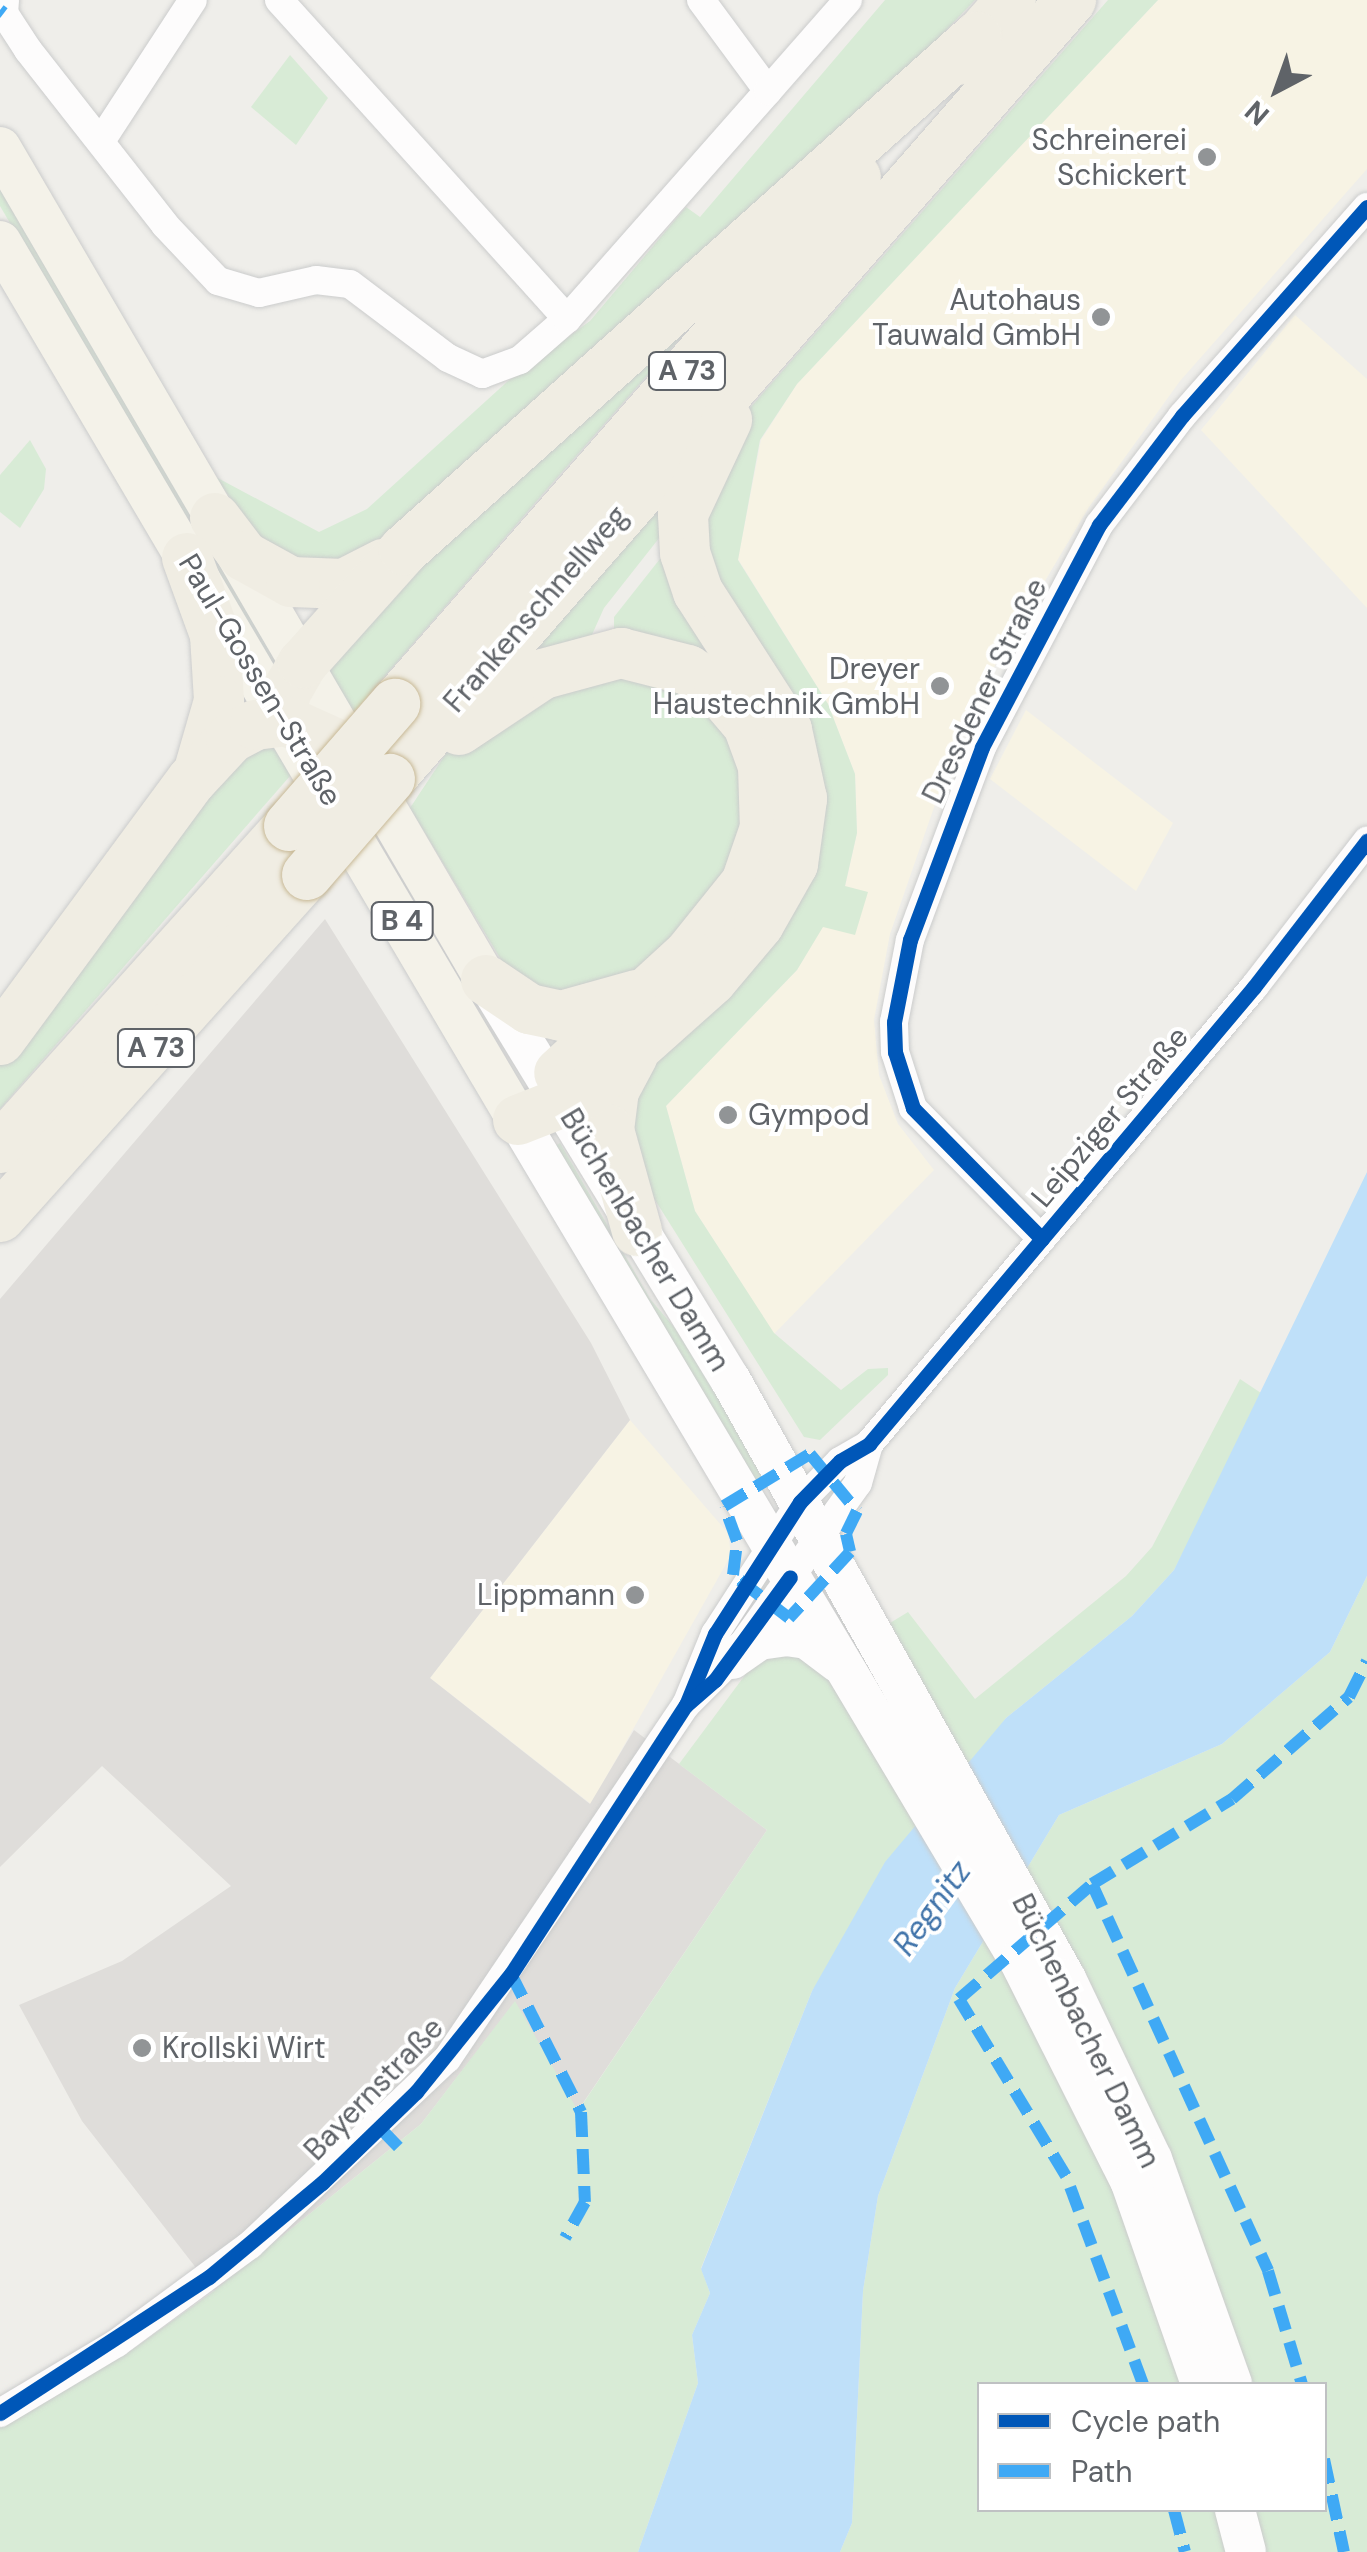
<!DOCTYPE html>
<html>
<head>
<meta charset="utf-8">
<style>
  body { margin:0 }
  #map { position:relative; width:1367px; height:2552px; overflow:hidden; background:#efeeea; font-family:"DM Sans",sans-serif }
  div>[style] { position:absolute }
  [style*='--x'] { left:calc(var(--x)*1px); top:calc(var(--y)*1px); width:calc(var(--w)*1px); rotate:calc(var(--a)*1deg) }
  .commercial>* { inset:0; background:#f7f3e4 }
  .industrial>* { inset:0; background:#dfddda }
  .green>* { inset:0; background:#d8ebd6 }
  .water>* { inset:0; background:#bfe0f9 }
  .roads { filter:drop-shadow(0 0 2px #cbcccc) drop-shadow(0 0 2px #cbcccc) }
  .minor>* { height:28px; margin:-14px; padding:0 14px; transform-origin:14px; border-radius:14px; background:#fdfcfc }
  .secondary>* { height:40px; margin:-20px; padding:0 20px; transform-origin:20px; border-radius:20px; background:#fdfcfc }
  .primary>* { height:42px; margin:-21px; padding:0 21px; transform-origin:21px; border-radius:21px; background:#f4f2e9 }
  .motorway>* { height:50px; margin:-25px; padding:0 25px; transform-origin:25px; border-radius:25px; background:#f0ede3 }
  .bridges { filter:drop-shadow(0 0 2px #c8b996) drop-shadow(0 0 2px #c8b996) }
  .motorway-bridge>* { height:50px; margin:-25px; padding:0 25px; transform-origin:25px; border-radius:25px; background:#f0ede3 }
  .quiet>* { height:12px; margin-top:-6px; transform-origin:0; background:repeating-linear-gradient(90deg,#3fa9f5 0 25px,transparent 0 37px) }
  .cycleway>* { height:15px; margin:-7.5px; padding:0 7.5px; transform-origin:7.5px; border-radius:7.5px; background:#0057b8 }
  .dots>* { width:28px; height:28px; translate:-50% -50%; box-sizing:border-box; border:5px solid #fff; border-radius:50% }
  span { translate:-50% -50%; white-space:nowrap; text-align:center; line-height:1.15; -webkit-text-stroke:8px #fff; paint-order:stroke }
  .shield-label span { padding:2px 8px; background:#fff; border:2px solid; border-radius:8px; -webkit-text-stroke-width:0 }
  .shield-label { font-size:28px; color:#5f6368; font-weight:700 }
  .poi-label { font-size:30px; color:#5f6368 }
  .right { translate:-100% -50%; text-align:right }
  .left { translate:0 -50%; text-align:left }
  .street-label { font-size:30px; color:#5f6368 }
  .water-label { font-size:32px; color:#4174aa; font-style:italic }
  .legend { position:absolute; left:977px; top:2382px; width:350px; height:130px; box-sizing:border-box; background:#fff; border:2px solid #bfc1c3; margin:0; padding:12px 18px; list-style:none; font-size:30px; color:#5f6368 }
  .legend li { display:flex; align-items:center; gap:20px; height:50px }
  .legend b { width:50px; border:2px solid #bfc1c3 }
  .north { position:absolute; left:1227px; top:40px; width:100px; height:100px; -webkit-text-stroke:8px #fff; paint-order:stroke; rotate:221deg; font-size:28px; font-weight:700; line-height:40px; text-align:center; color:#5f6368 }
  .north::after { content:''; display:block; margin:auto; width:35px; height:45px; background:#5f6368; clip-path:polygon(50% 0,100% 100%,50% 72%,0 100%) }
</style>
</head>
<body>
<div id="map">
  <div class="commercial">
    <div style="clip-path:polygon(1158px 0,1367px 0,1367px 169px,1180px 381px,1089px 507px,996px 663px,947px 770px,890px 934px,874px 1020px,879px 1075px,898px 1124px,934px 1170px,774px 1334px,695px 1211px,666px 1106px,797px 970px,823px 926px,867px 892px,845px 887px,857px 833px,855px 774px,828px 704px,738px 559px,761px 440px,797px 384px)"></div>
    <div style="clip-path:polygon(1295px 315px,1367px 379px,1367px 608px,1201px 430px)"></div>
    <div style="clip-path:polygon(1026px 710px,1173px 823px,1136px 891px,990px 779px)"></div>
    <div style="clip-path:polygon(630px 1420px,728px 1533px,731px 1555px,591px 1804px,430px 1678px)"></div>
  </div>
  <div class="industrial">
    <div style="clip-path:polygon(325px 919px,591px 1343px,630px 1420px,430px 1678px,590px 1804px,634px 1730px,767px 1830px,577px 2112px,515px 2002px,421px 2124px,214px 2291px,82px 2121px,19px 2005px,122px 1961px,231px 1886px,102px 1766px,0 1867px,0 1299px)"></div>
  </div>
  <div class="green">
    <div style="clip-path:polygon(885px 0,975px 0,888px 91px,356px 563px,274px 556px,214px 476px,319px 532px,367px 509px,508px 381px,590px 321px,686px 207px,700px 217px)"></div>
    <div style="clip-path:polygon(1108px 0,1158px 0,797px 384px,760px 440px,738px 560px,828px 704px,855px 774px,857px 833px,845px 886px,868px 892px,855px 935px,823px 927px,797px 970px,666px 1106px,695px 1211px,774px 1333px,841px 1390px,868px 1369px,888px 1368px,888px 1375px,820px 1440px,804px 1437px,628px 1157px,627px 1095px,780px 915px,697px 540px,743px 416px)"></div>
    <div style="clip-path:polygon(290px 55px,328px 98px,296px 145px,251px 107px)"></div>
    <div style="clip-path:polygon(0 183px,279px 660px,273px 672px,0 206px)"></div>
    <div style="clip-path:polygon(725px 287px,548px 488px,353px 713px,321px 658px)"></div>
    <div style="clip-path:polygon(30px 440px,46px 469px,44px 489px,20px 528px,0 512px,0 475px)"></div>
    <div style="clip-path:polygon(672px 495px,671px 523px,604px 608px,586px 648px,513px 671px)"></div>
    <div style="clip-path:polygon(667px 550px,769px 746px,614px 644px,614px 617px)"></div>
    <div style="clip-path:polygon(670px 674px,748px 755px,733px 881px,610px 996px,518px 988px,410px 808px,447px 752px,540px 685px)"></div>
    <div style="clip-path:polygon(270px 735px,297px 768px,0 1109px,0 1062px,229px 757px)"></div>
    <div style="clip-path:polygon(560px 1143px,650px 1299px,691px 1347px,765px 1474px,755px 1480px,553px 1147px)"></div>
    <div style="clip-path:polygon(1240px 1379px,1264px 1395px,1174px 1570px,1132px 1616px,1006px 1718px,812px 1991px,701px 2268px,710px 2293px,692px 2335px,698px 2383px,638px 2552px,0 2552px,0 2427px,129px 2352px,214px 2291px,421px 2124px,515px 2001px,578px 2111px,767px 1830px,679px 1764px,754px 1663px,794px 1653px,943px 1722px,890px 1623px,908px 1612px,975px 1699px,1126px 1576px,1152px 1547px)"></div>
    <div style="clip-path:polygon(evenodd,1367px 1576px,1367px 2552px,840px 2552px,852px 2523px,863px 2291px,878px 2196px,955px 1988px,1059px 1815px,1222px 1744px,1330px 1652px,1367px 1576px,979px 2384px,1324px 2384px,1324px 2510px,979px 2510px,979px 2384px)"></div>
  </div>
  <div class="water">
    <div style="clip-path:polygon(1367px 1172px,1367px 1576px,1330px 1652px,1222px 1744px,1059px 1815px,955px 1988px,878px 2196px,863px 2291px,852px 2523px,840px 2552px,638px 2552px,698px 2383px,692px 2335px,710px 2293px,701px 2269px,812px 1991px,885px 1862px,1006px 1718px,1132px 1616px,1174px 1570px)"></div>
  </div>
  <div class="roads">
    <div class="minor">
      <div style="--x:5;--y:0;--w:13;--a:94"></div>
      <div style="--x:4;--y:13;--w:44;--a:57"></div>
      <div style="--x:28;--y:50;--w:222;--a:51.9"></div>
      <div style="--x:165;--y:225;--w:77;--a:46.6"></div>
      <div style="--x:218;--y:281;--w:43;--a:16.3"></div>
      <div style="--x:259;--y:293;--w:58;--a:-12.8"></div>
      <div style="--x:316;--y:280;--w:34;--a:7"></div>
      <div style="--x:350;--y:284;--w:123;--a:37.1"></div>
      <div style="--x:448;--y:358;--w:38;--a:25"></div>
      <div style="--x:482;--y:374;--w:40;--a:-20.2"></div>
      <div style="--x:520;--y:360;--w:62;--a:-41.1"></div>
      <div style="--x:567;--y:319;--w:304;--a:-48.6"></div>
      <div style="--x:768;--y:91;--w:113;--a:-126.4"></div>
      <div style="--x:279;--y:0;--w:430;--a:47.9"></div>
      <div style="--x:768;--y:91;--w:121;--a:-48.7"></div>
      <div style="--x:101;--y:141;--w:168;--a:-56.9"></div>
      <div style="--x:1042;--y:1239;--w:184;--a:-134.6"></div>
      <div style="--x:913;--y:1108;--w:59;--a:-107.8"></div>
      <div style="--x:895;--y:1052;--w:30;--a:-92"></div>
      <div style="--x:894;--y:1022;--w:84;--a:-79"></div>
      <div style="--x:910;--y:940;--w:206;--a:-69.5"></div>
      <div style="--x:982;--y:747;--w:251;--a:-62.2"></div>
      <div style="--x:1099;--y:525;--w:137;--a:-52.7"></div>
      <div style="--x:1182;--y:416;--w:279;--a:-48.5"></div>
      <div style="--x:686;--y:1705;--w:77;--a:-67.8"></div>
      <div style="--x:715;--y:1634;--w:157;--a:-57.2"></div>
      <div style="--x:800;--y:1502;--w:57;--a:-45.7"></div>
      <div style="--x:840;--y:1461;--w:34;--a:-30"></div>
      <div style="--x:869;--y:1444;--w:598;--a:-49.89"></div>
      <div style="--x:1254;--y:987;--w:185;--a:-52.3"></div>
      <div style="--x:0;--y:2413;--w:136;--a:-30.9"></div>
      <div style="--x:117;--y:2343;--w:165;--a:-36.4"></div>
      <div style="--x:250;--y:2245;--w:271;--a:-43.4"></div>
      <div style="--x:447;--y:2059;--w:427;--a:-56"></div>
      <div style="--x:686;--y:1705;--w:65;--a:-45"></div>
      <div style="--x:732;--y:1659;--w:216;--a:-54.4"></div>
      <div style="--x:858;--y:1483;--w:41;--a:-74.2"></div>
    </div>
    <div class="secondary">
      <div style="--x:488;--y:983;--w:464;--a:58.6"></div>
      <div style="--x:730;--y:1379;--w:688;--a:60.75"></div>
      <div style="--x:1066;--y:1979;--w:199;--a:64.5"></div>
      <div style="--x:1152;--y:2159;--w:239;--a:70.4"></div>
      <div style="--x:518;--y:1120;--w:978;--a:59.19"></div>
      <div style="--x:1019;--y:1960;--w:250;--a:63.3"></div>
      <div style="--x:1131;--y:2183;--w:213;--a:70.8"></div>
      <div style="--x:732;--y:1659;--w:33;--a:-35"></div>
      <div style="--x:759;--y:1640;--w:27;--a:-8"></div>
      <div style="--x:786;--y:1636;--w:21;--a:8"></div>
      <div style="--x:807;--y:1639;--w:39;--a:37"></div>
      <div style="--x:1235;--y:2510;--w:43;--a:75.3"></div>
    </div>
    <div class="primary">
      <div style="--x:0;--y:148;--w:964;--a:59.71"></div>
      <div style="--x:0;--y:242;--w:1019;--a:59.46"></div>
    </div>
    <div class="motorway">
      <div style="--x:958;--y:60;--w:80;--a:-48.5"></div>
      <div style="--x:215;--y:518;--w:48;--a:52.7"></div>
      <div style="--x:244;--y:556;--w:54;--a:29"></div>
      <div style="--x:291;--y:582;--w:53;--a:2.2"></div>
      <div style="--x:344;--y:584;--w:44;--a:-27.1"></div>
      <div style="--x:187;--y:558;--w:82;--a:70"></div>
      <div style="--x:215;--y:635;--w:66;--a:86.5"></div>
      <div style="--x:219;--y:701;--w:69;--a:106.1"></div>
      <div style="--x:395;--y:704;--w:700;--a:-48.82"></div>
      <div style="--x:283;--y:716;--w:22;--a:-85"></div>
      <div style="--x:285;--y:694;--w:36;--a:-60"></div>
      <div style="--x:303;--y:663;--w:152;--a:-48.2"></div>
      <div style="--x:404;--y:550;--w:769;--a:-41.84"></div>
      <div style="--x:459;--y:730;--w:101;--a:-33.7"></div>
      <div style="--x:543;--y:674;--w:81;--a:-15.1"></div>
      <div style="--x:621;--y:653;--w:69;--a:14.2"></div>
      <div style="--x:688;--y:670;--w:37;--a:34"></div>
      <div style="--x:719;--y:691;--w:45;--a:49.5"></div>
      <div style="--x:748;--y:725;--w:44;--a:69.9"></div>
      <div style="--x:763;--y:766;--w:62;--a:88.2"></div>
      <div style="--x:765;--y:828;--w:58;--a:109.1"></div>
      <div style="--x:746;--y:883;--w:91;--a:128.8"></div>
      <div style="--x:689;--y:954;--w:176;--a:137.5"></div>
      <div style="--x:390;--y:779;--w:1035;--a:-48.84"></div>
      <div style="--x:486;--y:980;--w:52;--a:34"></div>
      <div style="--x:529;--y:1009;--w:33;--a:12"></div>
      <div style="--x:561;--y:1016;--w:78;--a:-15.6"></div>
      <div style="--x:0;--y:1040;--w:323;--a:-53.6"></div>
      <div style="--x:192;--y:780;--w:57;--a:-47.1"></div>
      <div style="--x:231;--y:738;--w:27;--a:-28"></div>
      <div style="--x:255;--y:725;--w:31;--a:-7"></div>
      <div style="--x:286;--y:721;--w:68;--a:24.3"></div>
      <div style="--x:633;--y:1055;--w:40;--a:118"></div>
      <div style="--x:614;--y:1090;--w:40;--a:97.1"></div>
      <div style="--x:609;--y:1130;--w:105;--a:74.5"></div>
      <div style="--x:518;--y:1120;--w:71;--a:-21.5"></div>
      <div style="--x:584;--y:1094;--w:171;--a:-41.7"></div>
      <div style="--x:712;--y:980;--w:73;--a:-50"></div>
      <div style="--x:759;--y:924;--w:69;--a:-60.5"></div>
      <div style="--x:793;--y:864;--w:66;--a:-82.1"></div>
      <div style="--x:802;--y:799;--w:71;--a:-102.3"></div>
      <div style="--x:787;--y:730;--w:164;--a:-122.8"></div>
      <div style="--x:698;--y:592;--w:41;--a:-108.4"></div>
      <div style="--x:685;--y:553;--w:39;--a:-93"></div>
      <div style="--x:683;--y:514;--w:104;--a:-64.9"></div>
      <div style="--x:0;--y:1148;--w:433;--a:-48.1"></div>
      <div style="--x:0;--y:1217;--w:460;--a:-48.1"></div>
    </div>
  </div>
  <div class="bridges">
    <div class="motorway-bridge">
      <div style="--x:289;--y:826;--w:162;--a:-49"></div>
      <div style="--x:307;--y:875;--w:127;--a:-49.2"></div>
    </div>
  </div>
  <div class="quiet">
    <div style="--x:0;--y:10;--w:5;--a:37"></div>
    <div style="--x:810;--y:1454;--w:74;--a:50.5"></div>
    <div style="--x:857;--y:1511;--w:25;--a:116"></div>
    <div style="--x:846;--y:1534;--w:18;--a:77"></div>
    <div style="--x:850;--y:1552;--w:90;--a:132.7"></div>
    <div style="--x:789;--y:1618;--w:71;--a:-142.5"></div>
    <div style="--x:733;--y:1575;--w:34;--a:-83"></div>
    <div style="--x:737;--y:1541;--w:37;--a:-110"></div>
    <div style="--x:724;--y:1506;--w:100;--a:-31.2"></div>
    <div style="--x:1092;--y:1884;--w:425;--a:65.5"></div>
    <div style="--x:1268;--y:2271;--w:118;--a:73.3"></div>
    <div style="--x:511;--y:1974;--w:155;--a:63.1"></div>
    <div style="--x:581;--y:2112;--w:90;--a:87.5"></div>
    <div style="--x:585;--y:2202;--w:41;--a:119.1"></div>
    <div style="--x:381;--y:2129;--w:36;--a:46"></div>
    <div style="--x:1143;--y:2384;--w:222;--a:-110.3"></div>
    <div style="--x:1066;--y:2176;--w:207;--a:-121.2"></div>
    <div style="--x:959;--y:1999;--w:176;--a:-40.8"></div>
    <div style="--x:1092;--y:1884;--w:164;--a:-31.3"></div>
    <div style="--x:1232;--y:1799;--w:155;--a:-41.1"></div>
    <div style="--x:1349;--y:1697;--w:40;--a:-63.4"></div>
    <div style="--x:1324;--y:2459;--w:95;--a:77.9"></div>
    <div style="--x:1174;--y:2510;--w:43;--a:75.3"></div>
  </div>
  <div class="cycleway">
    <div style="--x:1042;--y:1239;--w:184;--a:-134.6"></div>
    <div style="--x:913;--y:1108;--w:59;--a:-107.8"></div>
    <div style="--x:895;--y:1052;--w:30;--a:-92"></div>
    <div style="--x:894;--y:1022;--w:84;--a:-79"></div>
    <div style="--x:910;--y:940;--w:206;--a:-69.5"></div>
    <div style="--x:982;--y:747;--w:251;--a:-62.2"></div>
    <div style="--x:1099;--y:525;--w:137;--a:-52.7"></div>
    <div style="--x:1182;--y:416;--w:279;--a:-48.5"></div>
    <div style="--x:686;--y:1705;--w:77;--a:-67.8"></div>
    <div style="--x:715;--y:1634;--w:157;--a:-57.2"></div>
    <div style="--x:800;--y:1502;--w:57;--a:-45.7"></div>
    <div style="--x:840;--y:1461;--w:34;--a:-30"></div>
    <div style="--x:869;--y:1444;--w:598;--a:-49.89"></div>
    <div style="--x:1254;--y:987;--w:185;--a:-52.3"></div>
    <div style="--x:0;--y:2413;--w:249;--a:-33.1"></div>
    <div style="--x:209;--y:2277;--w:147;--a:-39.8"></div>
    <div style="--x:322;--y:2183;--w:131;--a:-44.1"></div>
    <div style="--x:416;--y:2092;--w:151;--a:-51.2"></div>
    <div style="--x:511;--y:1974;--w:321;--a:-57"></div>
    <div style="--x:686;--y:1705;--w:38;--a:-41"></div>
    <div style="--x:715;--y:1680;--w:127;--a:-53.9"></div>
  </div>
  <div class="dots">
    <div style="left:1207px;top:157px;background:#919496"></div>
    <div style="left:1101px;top:317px;background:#919496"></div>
    <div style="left:940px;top:686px;background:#919496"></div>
    <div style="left:728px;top:1115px;background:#919496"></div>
    <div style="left:635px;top:1595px;background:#919496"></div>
    <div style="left:142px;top:2048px;background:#919496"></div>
  </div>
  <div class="shield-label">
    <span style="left:687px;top:371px">A 73</span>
    <span style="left:402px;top:921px">B 4</span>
    <span style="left:156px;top:1048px">A 73</span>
  </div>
  <div class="poi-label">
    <span class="right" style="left:1187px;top:157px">Schreinerei<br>Schickert</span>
    <span class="right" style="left:1081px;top:317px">Autohaus<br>Tauwald GmbH</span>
    <span class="right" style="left:920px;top:686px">Dreyer<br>Haustechnik GmbH</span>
    <span class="left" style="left:748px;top:1115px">Gympod</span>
    <span class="right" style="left:615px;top:1595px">Lippmann</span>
    <span class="left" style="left:162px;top:2048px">Krollski Wirt</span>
  </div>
  <div class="street-label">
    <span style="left:536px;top:609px;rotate:-49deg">Frankenschnellweg</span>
    <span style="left:260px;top:680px;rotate:59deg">Paul-Gossen-Straße</span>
    <span style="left:985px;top:691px;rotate:-64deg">Dresdener Straße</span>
    <span style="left:1110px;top:1117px;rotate:-50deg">Leipziger Straße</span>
    <span style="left:645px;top:1240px;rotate:59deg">Büchenbacher Damm</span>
    <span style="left:1086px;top:2031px;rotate:64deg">Büchenbacher Damm</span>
    <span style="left:374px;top:2089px;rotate:-46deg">Bayernstraße</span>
  </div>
  <div class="water-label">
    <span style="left:932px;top:1908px;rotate:-54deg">Regnitz</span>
  </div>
  <ul class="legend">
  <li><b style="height:12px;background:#0057b8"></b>Cycle path</li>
  <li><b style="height:12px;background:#3fa9f5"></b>Path</li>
  </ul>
  <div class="north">N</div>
</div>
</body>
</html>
